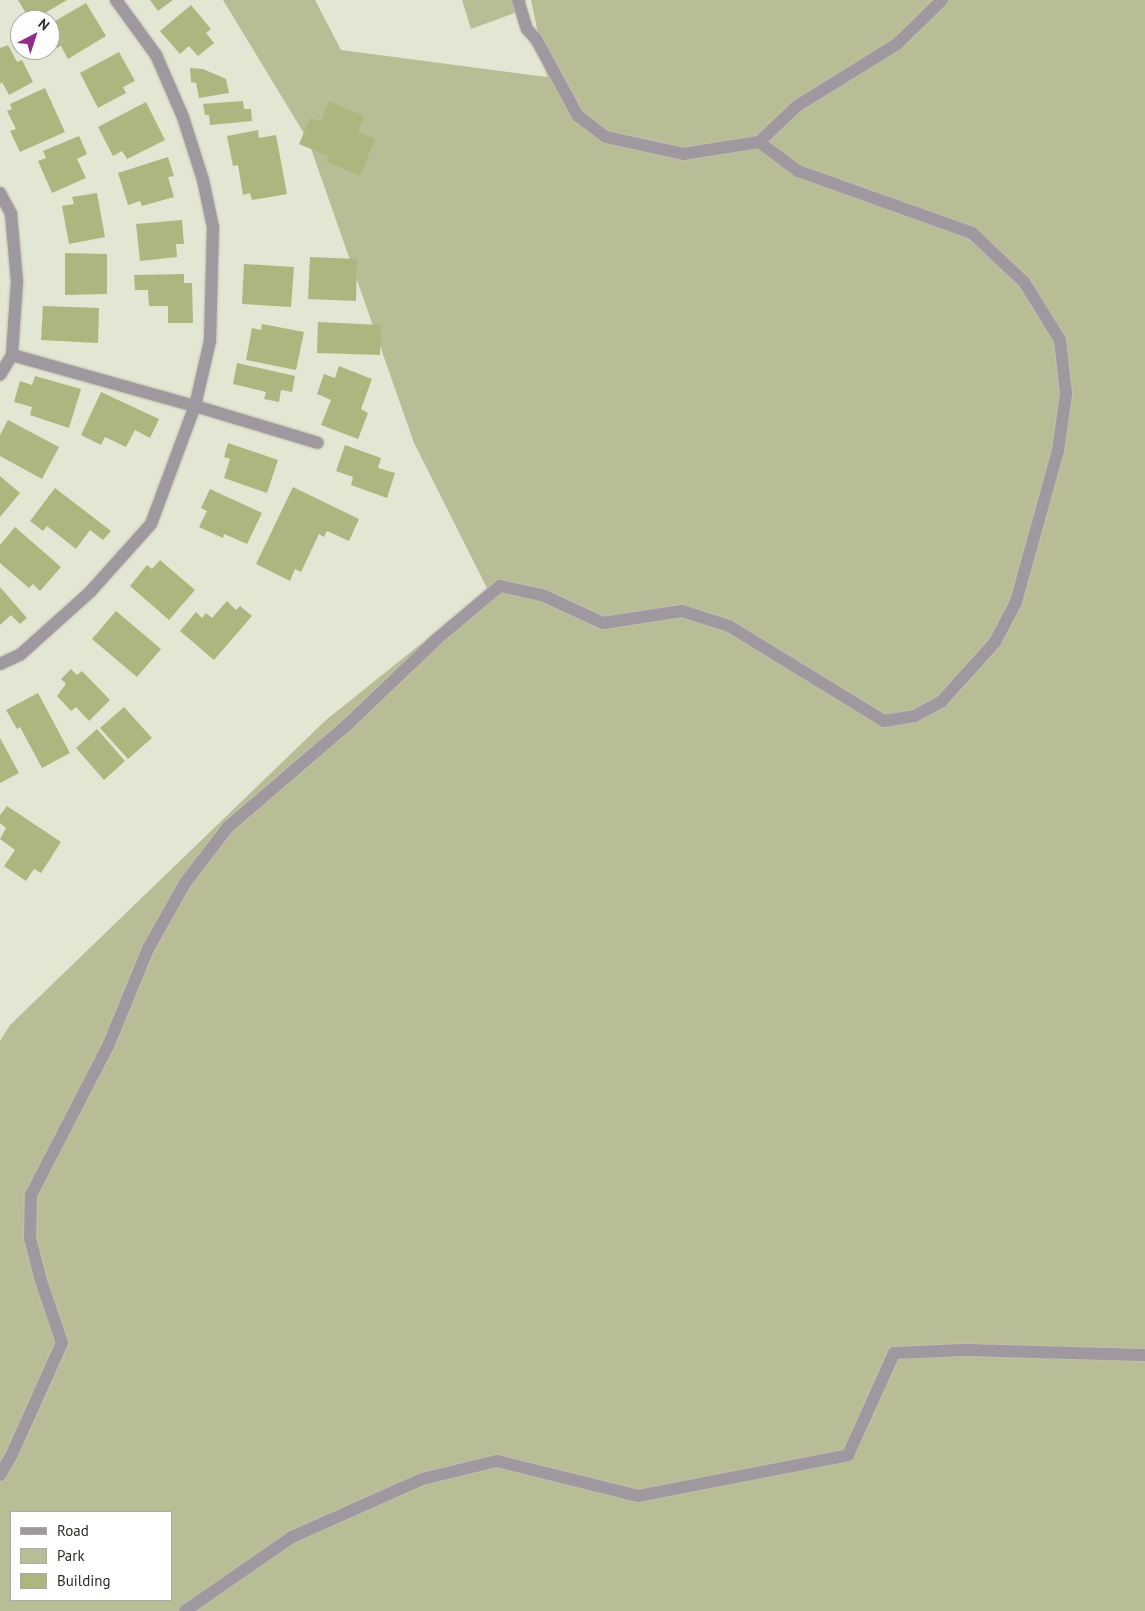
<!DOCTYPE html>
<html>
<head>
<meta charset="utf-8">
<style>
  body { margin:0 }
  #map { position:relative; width:1145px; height:1611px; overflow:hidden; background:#e3e6d3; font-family:"PT Sans",sans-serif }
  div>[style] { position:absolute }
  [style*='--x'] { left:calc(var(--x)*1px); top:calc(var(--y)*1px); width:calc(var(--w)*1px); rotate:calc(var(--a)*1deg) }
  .green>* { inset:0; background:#b8bd96 }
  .building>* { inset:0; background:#aeb57e }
  .roads { filter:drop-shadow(0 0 1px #bec1b0) drop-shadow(0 0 1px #bec1b0) }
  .minor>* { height:12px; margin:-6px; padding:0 6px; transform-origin:6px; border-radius:6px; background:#9f989e }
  span { translate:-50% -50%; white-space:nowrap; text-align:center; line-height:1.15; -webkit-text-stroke:4px #fff; paint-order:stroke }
  .legend { position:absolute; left:10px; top:1511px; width:162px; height:90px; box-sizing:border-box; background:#fff; border:1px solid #aaaba7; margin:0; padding:6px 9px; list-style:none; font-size:15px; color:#2b2c24 }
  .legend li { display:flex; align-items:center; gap:10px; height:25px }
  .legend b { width:25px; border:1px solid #aaaba7 }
  .north { position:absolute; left:10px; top:10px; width:50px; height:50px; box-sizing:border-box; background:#fff; border:1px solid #aaaba7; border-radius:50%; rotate:40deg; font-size:14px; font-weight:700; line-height:20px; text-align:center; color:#2b2c24 }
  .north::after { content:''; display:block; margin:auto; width:18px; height:22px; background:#92298d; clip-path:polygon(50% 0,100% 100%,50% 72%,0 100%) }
</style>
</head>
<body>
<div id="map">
  <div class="green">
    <div style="clip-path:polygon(evenodd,223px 0,315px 0,341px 50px,547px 77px,531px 0,1145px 0,1145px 1611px,0 1611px,0 1041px,10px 1025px,326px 720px,488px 590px,414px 443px,308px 140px,223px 0,11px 1512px,171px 1512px,171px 1600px,11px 1600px,11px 1512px)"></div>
    <div style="clip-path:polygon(462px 0,526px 0,523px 10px,471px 29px)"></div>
  </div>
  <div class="building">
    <div style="clip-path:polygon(18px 0,67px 0,33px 20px,30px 20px)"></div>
    <div style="clip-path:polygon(150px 0,173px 0,158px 11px)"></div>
    <div style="clip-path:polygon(86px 3px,106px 36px,68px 59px,61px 46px,57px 48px,50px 36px,50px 24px)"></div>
    <div style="clip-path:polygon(191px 5px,211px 29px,206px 33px,214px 43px,198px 56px,189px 46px,180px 54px,160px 31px)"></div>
    <div style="clip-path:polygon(8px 45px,17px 62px,22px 60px,33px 82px,9px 95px,2px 82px,0 84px,0 48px)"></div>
    <div style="clip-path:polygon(119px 52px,135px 81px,123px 87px,126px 93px,98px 108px,80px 73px)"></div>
    <div style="clip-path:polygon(190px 68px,203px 69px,226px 79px,229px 93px,199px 98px,196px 83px,191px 82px)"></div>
    <div style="clip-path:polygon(45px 88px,65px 132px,20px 152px,10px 131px,16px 129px,7px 111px,12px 109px,10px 104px)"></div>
    <div style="clip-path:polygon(243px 101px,244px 109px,251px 109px,252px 121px,210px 125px,209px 115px,205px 115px,203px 104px)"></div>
    <div style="clip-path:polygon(329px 101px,364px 116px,358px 132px,375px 139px,360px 176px,326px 161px,328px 156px,299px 144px,310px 118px,321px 122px)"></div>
    <div style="clip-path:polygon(146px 102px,165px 140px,127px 159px,122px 151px,113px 156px,98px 127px)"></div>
    <div style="clip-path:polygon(258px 130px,259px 138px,276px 135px,287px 194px,252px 200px,250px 193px,243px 195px,238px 165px,233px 166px,227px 136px)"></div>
    <div style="clip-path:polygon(79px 136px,87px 154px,77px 159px,86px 178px,52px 193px,38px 161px,46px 158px,43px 151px)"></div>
    <div style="clip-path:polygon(168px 157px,174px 176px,168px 177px,174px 197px,142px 206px,140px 201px,128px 205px,118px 173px)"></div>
    <div style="clip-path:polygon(97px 193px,105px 237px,69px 244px,62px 206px,74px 204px,72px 197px)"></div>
    <div style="clip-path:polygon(182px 220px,184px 244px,176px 244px,177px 257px,140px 261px,136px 224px)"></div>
    <div style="clip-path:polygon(65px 253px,107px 254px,107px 294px,65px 295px)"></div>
    <div style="clip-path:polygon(310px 257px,357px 259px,356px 301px,308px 299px)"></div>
    <div style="clip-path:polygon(244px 264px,294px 267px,291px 307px,242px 304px)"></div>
    <div style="clip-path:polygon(184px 274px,184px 283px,192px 283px,193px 323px,168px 323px,168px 306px,149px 306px,148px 290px,135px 290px,134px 275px)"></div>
    <div style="clip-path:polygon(43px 306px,99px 308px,98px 343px,41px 340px)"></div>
    <div style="clip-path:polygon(318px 322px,381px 325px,380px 355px,317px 353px)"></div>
    <div style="clip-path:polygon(262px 324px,304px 332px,296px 370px,246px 360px,252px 328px,261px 330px)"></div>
    <div style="clip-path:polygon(237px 363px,295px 376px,292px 392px,281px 390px,279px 402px,264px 399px,266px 392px,233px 384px)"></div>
    <div style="clip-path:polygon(339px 366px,372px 379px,361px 409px,368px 413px,358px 439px,321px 425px,331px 400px,317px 394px,324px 374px,335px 378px)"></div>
    <div style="clip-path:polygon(35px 376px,81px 389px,69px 428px,30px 415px,32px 407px,14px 402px,20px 381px,32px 385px)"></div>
    <div style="clip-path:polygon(101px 392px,159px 419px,150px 438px,135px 430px,126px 447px,105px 437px,101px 445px,81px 435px)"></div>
    <div style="clip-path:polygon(8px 420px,59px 447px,42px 479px,0 456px,0 435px)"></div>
    <div style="clip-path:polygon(228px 443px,278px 460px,267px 493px,224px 478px,230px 459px,224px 457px)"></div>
    <div style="clip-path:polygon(345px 445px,381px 458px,378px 468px,395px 473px,387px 498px,351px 485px,353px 477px,336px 471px)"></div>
    <div style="clip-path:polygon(0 476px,20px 493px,0 517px)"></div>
    <div style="clip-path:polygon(293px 487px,359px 519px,349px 541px,327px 531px,324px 537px,319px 534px,301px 572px,295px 569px,290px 581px,256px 564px)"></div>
    <div style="clip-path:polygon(55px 488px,111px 531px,103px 540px,90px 530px,76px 549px,47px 526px,43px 531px,30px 521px)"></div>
    <div style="clip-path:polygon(210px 489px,262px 513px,247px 544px,224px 534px,223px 538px,199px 527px,207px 511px,201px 508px)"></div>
    <div style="clip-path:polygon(15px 527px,61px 567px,40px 591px,33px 584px,29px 588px,0 563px,0 545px)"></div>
    <div style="clip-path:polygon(160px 560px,195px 590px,169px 620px,130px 586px,147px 565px,152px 569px)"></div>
    <div style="clip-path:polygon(0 587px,27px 618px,20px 624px,11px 615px,0 625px)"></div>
    <div style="clip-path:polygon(227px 601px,236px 610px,240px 606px,252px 616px,214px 660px,180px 631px,196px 612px,202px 618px,206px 613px,212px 618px)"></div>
    <div style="clip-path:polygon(116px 611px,161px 649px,137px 677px,92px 639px)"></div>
    <div style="clip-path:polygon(71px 669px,77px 675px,82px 671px,110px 700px,89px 721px,76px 707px,71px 711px,57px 696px,66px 684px,61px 679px)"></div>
    <div style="clip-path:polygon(38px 693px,70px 753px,42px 768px,20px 727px,17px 729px,6px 710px)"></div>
    <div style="clip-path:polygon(124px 707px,152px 738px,128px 759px,100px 728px)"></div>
    <div style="clip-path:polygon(97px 729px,125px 761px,104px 780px,76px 748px)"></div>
    <div style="clip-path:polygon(0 738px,19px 773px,0 783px)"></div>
    <div style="clip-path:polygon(7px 806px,61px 842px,41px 873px,34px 869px,26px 881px,4px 866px,15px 850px,0 839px,6px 828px,0 823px,0 815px)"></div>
  </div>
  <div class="roads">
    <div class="minor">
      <div style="--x:518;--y:0;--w:30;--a:73"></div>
      <div style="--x:527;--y:29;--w:13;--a:48"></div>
      <div style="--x:536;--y:39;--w:88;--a:61.4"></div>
      <div style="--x:578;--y:116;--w:35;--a:37"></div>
      <div style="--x:606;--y:137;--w:79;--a:12.4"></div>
      <div style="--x:683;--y:154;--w:77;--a:-9"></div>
      <div style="--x:759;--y:142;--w:52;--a:-43.5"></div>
      <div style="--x:797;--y:106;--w:118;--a:-31.8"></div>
      <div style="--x:897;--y:44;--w:63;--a:-44.4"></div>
      <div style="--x:0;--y:193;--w:24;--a:62"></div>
      <div style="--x:11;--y:214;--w:67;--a:84.9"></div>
      <div style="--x:17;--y:281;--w:74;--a:93.9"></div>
      <div style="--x:12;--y:355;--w:23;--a:121"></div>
      <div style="--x:12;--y:355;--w:190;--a:15.6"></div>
      <div style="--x:195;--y:406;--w:128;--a:16.7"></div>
      <div style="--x:0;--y:664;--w:23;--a:-25"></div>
      <div style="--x:21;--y:654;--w:93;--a:-41.9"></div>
      <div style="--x:90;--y:592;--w:91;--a:-48.1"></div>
      <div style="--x:151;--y:524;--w:126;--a:-69.6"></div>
      <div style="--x:195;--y:406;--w:67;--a:-77"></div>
      <div style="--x:210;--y:341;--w:114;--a:-88.5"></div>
      <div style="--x:213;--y:227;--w:48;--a:-102"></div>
      <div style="--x:203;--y:180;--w:66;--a:-107.6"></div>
      <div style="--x:183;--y:117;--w:68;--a:-113.5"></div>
      <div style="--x:156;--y:55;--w:68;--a:-126"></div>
      <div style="--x:0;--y:1475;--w:24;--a:-60"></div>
      <div style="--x:12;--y:1454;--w:122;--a:-65.8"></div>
      <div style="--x:62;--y:1343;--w:65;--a:-108.7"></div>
      <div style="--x:41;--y:1281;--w:44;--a:-104.3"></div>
      <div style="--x:30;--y:1238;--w:43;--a:-88.7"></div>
      <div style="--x:31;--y:1195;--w:168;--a:-62.7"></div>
      <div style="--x:108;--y:1046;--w:105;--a:-67.6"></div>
      <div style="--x:148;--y:949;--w:76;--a:-60.7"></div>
      <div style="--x:185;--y:883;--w:71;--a:-52.5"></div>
      <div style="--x:228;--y:827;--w:158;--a:-40.6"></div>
      <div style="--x:348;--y:724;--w:124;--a:-43.7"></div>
      <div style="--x:438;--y:638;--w:81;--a:-40"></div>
      <div style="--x:500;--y:586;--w:43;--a:12.1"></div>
      <div style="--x:542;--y:595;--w:67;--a:24.7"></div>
      <div style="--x:603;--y:623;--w:80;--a:-8.6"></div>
      <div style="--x:682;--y:611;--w:49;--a:17.7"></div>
      <div style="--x:729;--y:626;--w:182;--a:31.5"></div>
      <div style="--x:884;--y:721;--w:31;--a:-9"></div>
      <div style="--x:915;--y:716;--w:31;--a:-29"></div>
      <div style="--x:942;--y:701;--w:79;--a:-48.1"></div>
      <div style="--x:995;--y:642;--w:45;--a:-62.3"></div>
      <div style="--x:1016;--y:602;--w:157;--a:-74.5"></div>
      <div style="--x:1058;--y:451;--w:58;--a:-82"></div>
      <div style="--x:1066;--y:394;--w:54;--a:-96.3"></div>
      <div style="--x:1060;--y:340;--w:68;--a:-121.8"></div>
      <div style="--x:1024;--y:282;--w:71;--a:-136.7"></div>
      <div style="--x:972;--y:233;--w:185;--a:-160.4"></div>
      <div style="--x:798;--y:171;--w:49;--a:-143.4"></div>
      <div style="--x:185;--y:1611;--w:130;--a:-34.7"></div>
      <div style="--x:292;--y:1537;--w:142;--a:-24"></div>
      <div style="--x:422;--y:1479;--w:77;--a:-13.5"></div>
      <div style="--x:497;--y:1461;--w:145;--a:13.9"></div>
      <div style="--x:638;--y:1496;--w:214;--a:-11"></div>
      <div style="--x:848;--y:1455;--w:112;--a:-65.7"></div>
      <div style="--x:894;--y:1353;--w:70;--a:-2.5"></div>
      <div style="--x:964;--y:1350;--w:181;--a:1.6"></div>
    </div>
  </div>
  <ul class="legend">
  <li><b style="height:6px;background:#9f989e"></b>Road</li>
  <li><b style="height:14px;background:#b8bd96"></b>Park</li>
  <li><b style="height:14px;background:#aeb57e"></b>Building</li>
  </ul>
  <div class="north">N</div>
</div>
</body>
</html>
